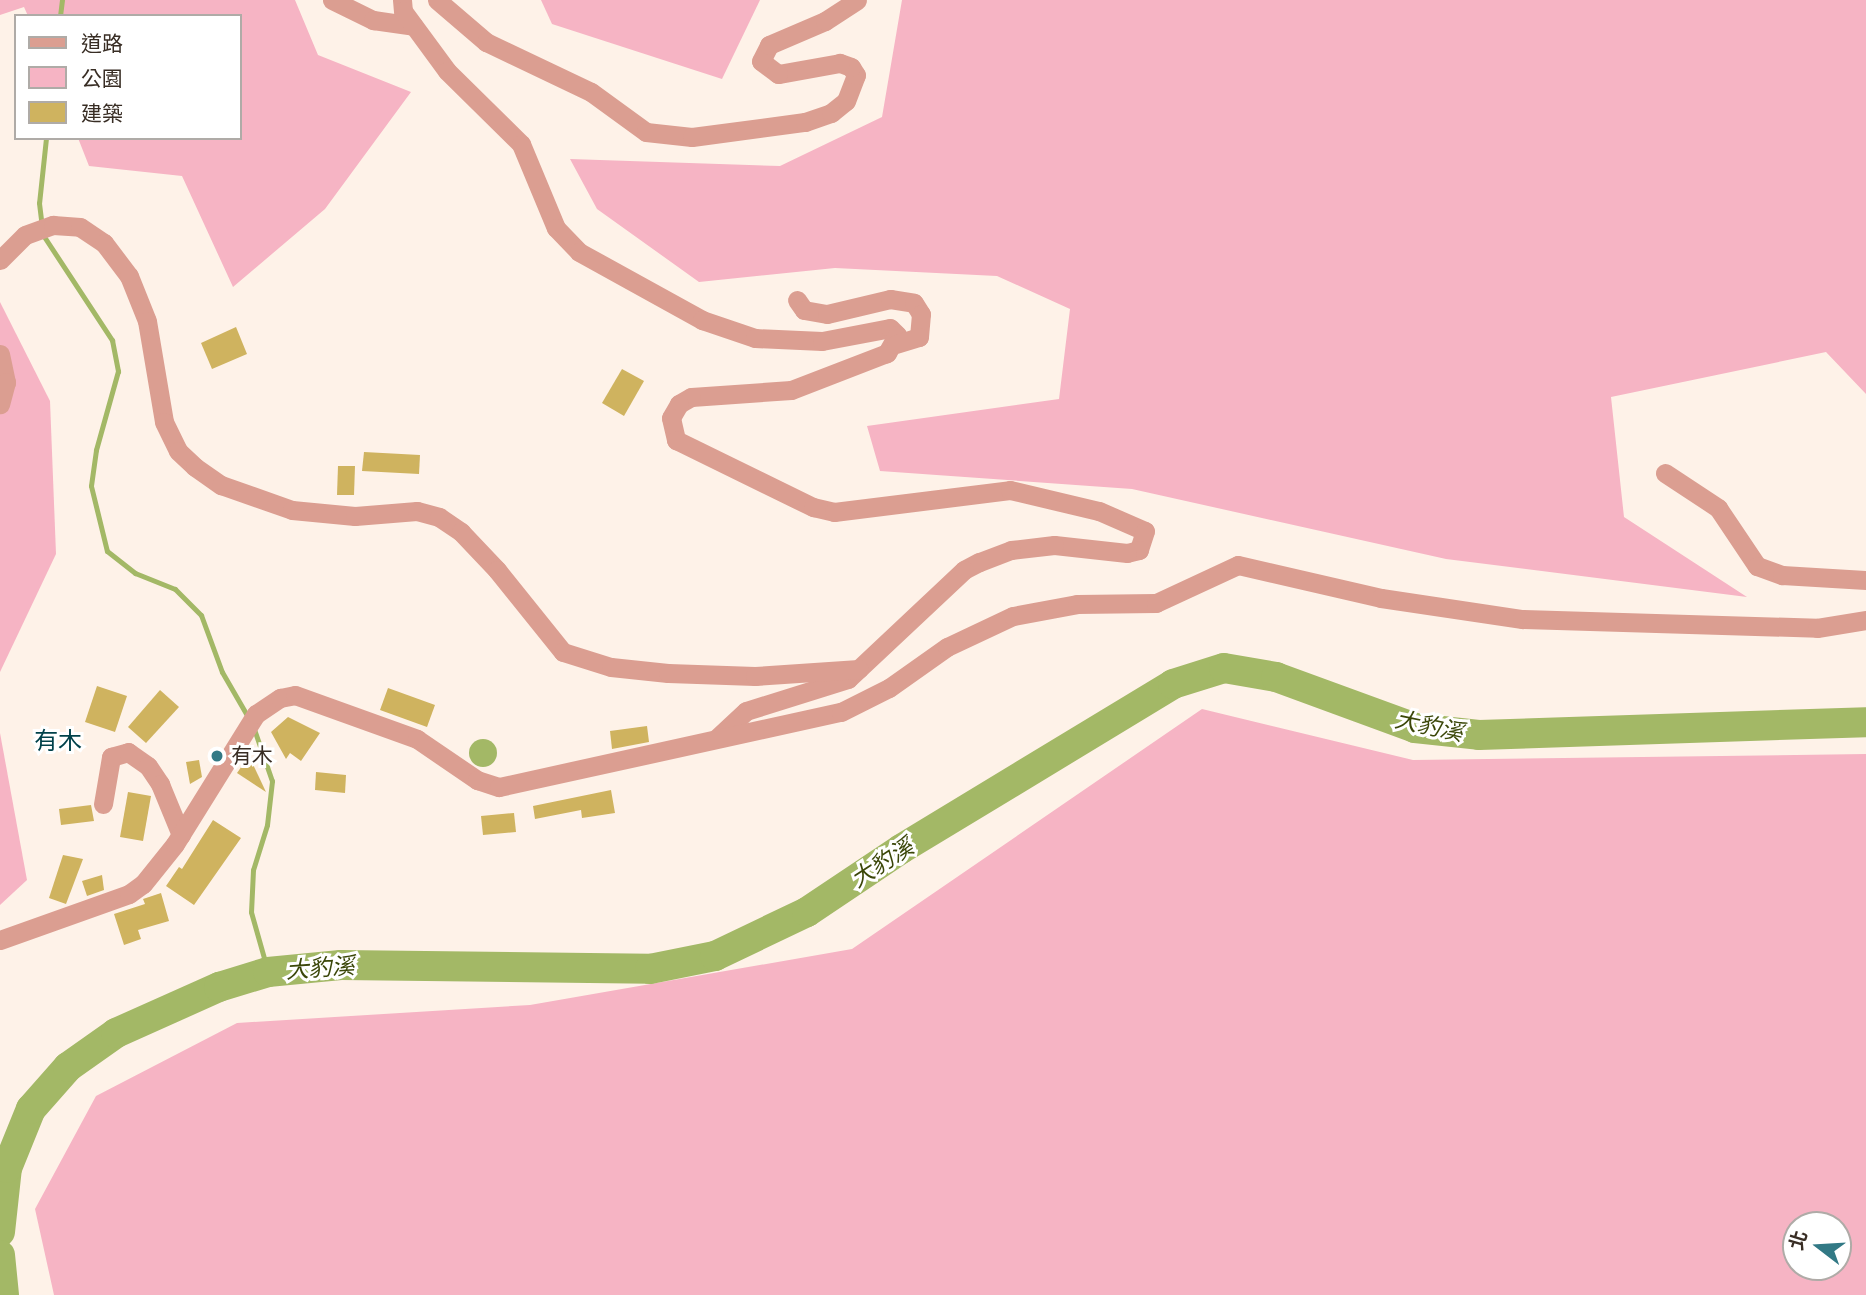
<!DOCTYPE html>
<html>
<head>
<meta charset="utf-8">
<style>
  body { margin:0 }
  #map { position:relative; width:1866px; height:1295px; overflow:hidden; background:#fef2e8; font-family:"DM Sans","Noto Sans TC",sans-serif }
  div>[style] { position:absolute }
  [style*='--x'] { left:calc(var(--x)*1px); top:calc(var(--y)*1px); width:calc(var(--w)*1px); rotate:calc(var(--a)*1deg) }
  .green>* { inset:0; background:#f6b4c4 }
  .water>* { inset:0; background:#a3b866 }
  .round { border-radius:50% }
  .stream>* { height:5px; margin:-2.5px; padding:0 2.5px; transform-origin:2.5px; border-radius:2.5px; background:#a3b866 }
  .river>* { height:30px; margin:-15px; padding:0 15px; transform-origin:15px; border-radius:15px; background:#a3b866 }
  .building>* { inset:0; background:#cfb35f }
  .minor>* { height:19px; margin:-9.5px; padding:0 9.5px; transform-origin:9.5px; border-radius:9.5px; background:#db9e91 }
  .dots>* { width:19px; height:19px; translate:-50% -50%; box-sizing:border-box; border:4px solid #fff; border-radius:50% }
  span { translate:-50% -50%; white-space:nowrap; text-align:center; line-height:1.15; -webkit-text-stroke:6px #fff; paint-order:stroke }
  .poi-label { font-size:21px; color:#382d24 }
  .left { translate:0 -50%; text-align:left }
  .water-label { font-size:23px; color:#3b4709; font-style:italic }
  .quarter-label { font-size:24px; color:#00414a }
  .legend { position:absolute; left:14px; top:14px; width:228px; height:126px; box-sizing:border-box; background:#fff; border:2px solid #afaba7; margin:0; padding:9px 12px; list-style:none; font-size:21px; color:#382d24 }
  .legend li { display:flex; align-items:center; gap:14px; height:35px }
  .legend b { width:35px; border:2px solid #afaba7 }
  .north { position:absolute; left:1782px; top:1211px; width:70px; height:70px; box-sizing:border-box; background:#fff; border:2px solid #afaba7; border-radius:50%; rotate:287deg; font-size:19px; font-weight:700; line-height:28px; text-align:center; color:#382d24 }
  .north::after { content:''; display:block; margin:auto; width:24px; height:32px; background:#327985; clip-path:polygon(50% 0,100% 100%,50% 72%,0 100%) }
</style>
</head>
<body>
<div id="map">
  <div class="green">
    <div style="clip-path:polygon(0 0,295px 0,318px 55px,411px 92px,325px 209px,233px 287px,182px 176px,89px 166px,78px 138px,240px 138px,240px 16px,28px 16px,24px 7px,0 15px)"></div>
    <div style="clip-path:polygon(541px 0,760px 0,722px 79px,552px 24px)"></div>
    <div style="clip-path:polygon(902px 0,1866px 0,1866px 394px,1826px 352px,1611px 397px,1624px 517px,1747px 597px,1446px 559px,1132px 489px,880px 471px,867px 426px,1059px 399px,1070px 309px,997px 276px,835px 268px,699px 282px,597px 209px,570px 159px,780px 166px,882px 117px)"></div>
    <div style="clip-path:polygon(0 302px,50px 401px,56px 554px,0 672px)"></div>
    <div style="clip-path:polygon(evenodd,1202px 709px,1413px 760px,1866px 754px,1866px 1295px,54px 1295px,35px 1209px,96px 1096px,237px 1023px,530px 1005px,852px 949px,1202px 709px,1796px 1225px,1838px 1225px,1838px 1267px,1796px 1267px,1796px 1225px)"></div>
    <div style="clip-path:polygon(0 733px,27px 880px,0 905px)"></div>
  </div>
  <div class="water">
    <div class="round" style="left:469px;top:739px;width:28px;height:28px"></div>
  </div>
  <div class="stream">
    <div style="--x:60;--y:16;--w:16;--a:-83"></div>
    <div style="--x:46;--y:138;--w:65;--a:96.1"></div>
    <div style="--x:39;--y:203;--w:32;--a:83"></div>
    <div style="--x:43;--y:235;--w:126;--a:56.7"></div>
    <div style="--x:112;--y:340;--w:32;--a:79"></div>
    <div style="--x:118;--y:371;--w:82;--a:105.6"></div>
    <div style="--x:96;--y:450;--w:36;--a:98"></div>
    <div style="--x:91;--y:486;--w:67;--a:76.2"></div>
    <div style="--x:107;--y:551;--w:36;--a:38"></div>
    <div style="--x:135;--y:573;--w:43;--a:21.8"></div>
    <div style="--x:175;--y:589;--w:37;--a:45"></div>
    <div style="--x:201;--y:615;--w:61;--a:69.8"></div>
    <div style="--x:222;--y:672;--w:52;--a:60"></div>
    <div style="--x:254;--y:729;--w:55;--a:70.9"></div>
    <div style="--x:272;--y:781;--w:44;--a:96.5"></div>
    <div style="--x:267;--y:825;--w:47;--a:107.3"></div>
    <div style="--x:253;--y:870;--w:42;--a:92.7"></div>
    <div style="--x:251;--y:912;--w:62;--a:74.2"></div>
  </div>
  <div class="river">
    <div style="--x:0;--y:1232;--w:64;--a:-83.8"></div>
    <div style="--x:7;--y:1168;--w:64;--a:-67.9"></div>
    <div style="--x:31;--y:1109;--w:56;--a:-48.6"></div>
    <div style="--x:68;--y:1067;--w:59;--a:-35.3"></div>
    <div style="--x:116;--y:1033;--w:113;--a:-24.1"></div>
    <div style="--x:219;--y:987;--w:51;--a:-17"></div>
    <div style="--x:268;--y:972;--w:73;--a:-5.5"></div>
    <div style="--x:341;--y:965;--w:309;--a:0.7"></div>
    <div style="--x:650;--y:969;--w:66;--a:-11.3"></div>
    <div style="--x:715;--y:956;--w:102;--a:-25.6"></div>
    <div style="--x:807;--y:912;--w:113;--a:-33.8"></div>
    <div style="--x:901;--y:849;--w:318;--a:-31.2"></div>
    <div style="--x:1173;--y:684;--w:53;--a:-17.4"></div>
    <div style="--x:1224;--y:668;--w:53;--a:9.8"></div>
    <div style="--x:1276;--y:677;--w:148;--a:20.1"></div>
    <div style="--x:1415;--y:728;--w:64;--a:6.2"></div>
    <div style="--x:1479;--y:735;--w:387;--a:-1.9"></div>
    <div style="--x:0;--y:1255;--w:40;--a:84.3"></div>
  </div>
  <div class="building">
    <div style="clip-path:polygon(236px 327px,247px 354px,212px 369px,201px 343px)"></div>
    <div style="clip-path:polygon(622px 369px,644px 381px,624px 416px,602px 403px)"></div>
    <div style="clip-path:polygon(364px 452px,420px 455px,419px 474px,362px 471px)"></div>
    <div style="clip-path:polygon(338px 466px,355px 466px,354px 495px,337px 495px)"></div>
    <div style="clip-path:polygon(97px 686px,127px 696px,115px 732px,85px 722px)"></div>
    <div style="clip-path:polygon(388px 688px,435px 705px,427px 727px,380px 710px)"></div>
    <div style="clip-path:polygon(160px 690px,179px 707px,146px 743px,128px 727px)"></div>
    <div style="clip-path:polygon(288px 717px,320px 733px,301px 761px,290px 753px,286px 759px,271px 732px)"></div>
    <div style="clip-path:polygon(647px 726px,649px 742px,612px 749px,610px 731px)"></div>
    <div style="clip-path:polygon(249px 756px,266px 792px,237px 773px)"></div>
    <div style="clip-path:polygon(199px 760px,202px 777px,190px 784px,186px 762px)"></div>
    <div style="clip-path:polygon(316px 772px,346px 775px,345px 793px,315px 790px)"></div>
    <div style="clip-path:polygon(611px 790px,615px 813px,582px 818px,581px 810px,535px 819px,533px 806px)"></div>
    <div style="clip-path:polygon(128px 792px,151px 796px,143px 841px,120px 837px)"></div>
    <div style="clip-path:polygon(91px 805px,94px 821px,61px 825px,59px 809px)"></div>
    <div style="clip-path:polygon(514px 813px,516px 832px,483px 835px,481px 816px)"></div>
    <div style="clip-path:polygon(213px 820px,241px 838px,194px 905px,166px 886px,179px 867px,182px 869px)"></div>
    <div style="clip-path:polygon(63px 855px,83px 859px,66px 904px,49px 898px)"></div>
    <div style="clip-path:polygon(102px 875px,104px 890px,87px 896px,82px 881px)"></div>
    <div style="clip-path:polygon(161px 893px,169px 921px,138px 930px,141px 939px,124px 945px,114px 914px,145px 904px,143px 899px)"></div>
  </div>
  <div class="minor">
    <div style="--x:332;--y:0;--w:46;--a:26"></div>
    <div style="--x:373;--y:20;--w:41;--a:8.3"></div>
    <div style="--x:402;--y:0;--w:11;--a:85"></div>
    <div style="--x:403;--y:11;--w:74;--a:53.7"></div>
    <div style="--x:447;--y:71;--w:104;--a:44.6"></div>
    <div style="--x:521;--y:144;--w:91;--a:67.4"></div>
    <div style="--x:556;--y:228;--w:33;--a:46"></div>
    <div style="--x:579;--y:252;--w:141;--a:28.9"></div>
    <div style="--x:702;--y:320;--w:56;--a:18.8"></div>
    <div style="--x:755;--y:338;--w:67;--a:2.6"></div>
    <div style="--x:822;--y:341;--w:69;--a:-10.8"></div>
    <div style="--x:890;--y:328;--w:10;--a:45"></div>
    <div style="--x:897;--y:335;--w:21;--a:119"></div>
    <div style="--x:887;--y:353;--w:103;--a:158.9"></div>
    <div style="--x:791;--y:390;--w:100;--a:176"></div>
    <div style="--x:691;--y:397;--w:14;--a:150"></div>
    <div style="--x:679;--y:404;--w:16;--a:120"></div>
    <div style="--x:671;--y:418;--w:23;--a:77"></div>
    <div style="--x:676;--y:440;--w:153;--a:26.1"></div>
    <div style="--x:813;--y:507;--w:22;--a:13"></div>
    <div style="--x:834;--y:512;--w:177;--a:-7.1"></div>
    <div style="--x:1010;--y:490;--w:91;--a:13.3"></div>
    <div style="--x:1099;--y:511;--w:50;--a:23.5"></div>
    <div style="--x:1145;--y:531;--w:20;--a:108"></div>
    <div style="--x:1139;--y:550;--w:12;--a:166"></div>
    <div style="--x:1127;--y:553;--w:73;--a:-173.7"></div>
    <div style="--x:1054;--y:545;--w:43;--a:173.4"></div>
    <div style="--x:1011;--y:550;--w:34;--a:159"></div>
    <div style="--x:979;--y:562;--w:17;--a:152"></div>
    <div style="--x:964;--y:570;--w:159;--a:136.8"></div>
    <div style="--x:848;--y:679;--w:107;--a:162.6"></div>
    <div style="--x:746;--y:711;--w:40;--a:137"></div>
    <div style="--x:437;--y:0;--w:65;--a:40.6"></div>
    <div style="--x:486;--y:42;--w:116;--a:25.5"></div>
    <div style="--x:591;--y:92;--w:68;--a:36"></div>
    <div style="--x:646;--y:132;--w:46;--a:6.2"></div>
    <div style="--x:692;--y:137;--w:114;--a:-7.6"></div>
    <div style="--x:805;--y:122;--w:28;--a:-19"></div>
    <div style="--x:831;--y:113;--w:19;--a:-39"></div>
    <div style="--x:846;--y:101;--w:28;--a:-69"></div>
    <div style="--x:856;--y:75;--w:9;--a:-122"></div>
    <div style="--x:851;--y:67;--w:12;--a:-160"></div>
    <div style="--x:840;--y:63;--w:63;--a:169.9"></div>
    <div style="--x:778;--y:74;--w:21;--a:-143"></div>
    <div style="--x:761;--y:61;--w:18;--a:-63"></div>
    <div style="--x:769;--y:45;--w:61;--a:-23.2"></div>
    <div style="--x:825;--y:21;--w:38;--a:-33"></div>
    <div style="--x:0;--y:260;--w:35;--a:-45"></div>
    <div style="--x:25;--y:235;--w:30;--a:-20"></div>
    <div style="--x:53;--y:225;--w:27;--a:4"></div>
    <div style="--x:80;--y:227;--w:29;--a:34"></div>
    <div style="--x:104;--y:243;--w:41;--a:52.9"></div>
    <div style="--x:129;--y:276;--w:48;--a:68.2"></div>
    <div style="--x:147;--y:321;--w:102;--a:80.4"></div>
    <div style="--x:164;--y:422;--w:32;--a:64"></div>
    <div style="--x:178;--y:451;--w:23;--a:43"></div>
    <div style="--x:195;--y:467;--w:32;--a:35"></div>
    <div style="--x:221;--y:485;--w:75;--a:19.4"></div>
    <div style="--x:292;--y:510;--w:63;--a:5.4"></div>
    <div style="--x:355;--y:516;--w:62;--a:-4.6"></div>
    <div style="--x:417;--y:511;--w:23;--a:15"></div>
    <div style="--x:439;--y:517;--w:27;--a:34"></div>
    <div style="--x:461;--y:532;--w:52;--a:46.5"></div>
    <div style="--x:497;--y:570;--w:105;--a:51.2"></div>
    <div style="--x:563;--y:652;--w:50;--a:17.4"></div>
    <div style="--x:611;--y:667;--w:57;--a:6"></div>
    <div style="--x:668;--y:673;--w:87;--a:2"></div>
    <div style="--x:755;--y:676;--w:104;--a:-3.9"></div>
    <div style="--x:797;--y:300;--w:12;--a:55"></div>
    <div style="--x:804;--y:310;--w:23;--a:10"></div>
    <div style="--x:827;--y:314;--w:65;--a:-13.4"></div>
    <div style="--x:890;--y:299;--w:24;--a:9"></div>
    <div style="--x:914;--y:303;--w:13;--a:58"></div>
    <div style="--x:921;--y:314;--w:23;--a:95"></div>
    <div style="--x:919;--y:337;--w:24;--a:163"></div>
    <div style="--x:0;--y:354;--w:29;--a:78"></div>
    <div style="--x:6;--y:382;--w:23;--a:105"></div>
    <div style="--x:1665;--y:473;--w:64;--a:33.4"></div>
    <div style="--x:1718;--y:508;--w:70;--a:56.1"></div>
    <div style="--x:1757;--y:566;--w:27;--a:20"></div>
    <div style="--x:1782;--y:575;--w:84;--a:3.4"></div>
    <div style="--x:103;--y:804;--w:48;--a:-80.3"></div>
    <div style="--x:111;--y:757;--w:18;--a:-16"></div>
    <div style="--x:128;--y:752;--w:24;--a:35"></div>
    <div style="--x:148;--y:766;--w:22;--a:56"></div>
    <div style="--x:160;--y:784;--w:55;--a:67.6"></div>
    <div style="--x:0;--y:940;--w:137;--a:-19.6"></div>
    <div style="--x:129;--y:894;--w:17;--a:-36"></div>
    <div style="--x:143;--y:884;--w:51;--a:-51.3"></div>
    <div style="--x:175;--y:844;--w:153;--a:-58.1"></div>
    <div style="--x:256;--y:714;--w:29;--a:-34"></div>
    <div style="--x:280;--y:698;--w:15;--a:-11"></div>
    <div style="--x:295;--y:695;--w:130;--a:19.8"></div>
    <div style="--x:417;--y:739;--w:73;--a:34.3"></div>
    <div style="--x:477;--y:780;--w:23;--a:18"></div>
    <div style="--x:499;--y:787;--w:350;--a:-12.4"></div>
    <div style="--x:841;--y:712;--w:54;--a:-26.6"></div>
    <div style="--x:889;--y:688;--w:71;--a:-35.3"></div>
    <div style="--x:947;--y:647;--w:73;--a:-25.2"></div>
    <div style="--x:1013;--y:616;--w:65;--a:-10.6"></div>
    <div style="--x:1077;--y:604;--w:79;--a:-0.7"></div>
    <div style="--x:1156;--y:603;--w:90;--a:-24.9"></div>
    <div style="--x:1238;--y:565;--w:147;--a:13"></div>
    <div style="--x:1381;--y:598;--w:143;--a:8.5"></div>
    <div style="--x:1522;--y:619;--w:295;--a:1.7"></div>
    <div style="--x:1817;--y:628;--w:50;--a:-9.3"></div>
  </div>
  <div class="dots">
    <div style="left:217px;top:756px;background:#327985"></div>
  </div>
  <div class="poi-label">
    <span class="left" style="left:231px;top:756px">有木</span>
  </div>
  <div class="water-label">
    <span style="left:1429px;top:726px;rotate:12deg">大豹溪</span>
    <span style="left:882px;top:863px;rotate:-33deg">大豹溪</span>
    <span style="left:320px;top:968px;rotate:-4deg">大豹溪</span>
  </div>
  <div class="quarter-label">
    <span style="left:58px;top:741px">有木</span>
  </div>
  <ul class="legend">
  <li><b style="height:9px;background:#db9e91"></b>道路</li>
  <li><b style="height:19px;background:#f6b4c4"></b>公園</li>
  <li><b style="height:19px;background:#cfb35f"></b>建築</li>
  </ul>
  <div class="north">北</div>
</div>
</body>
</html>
